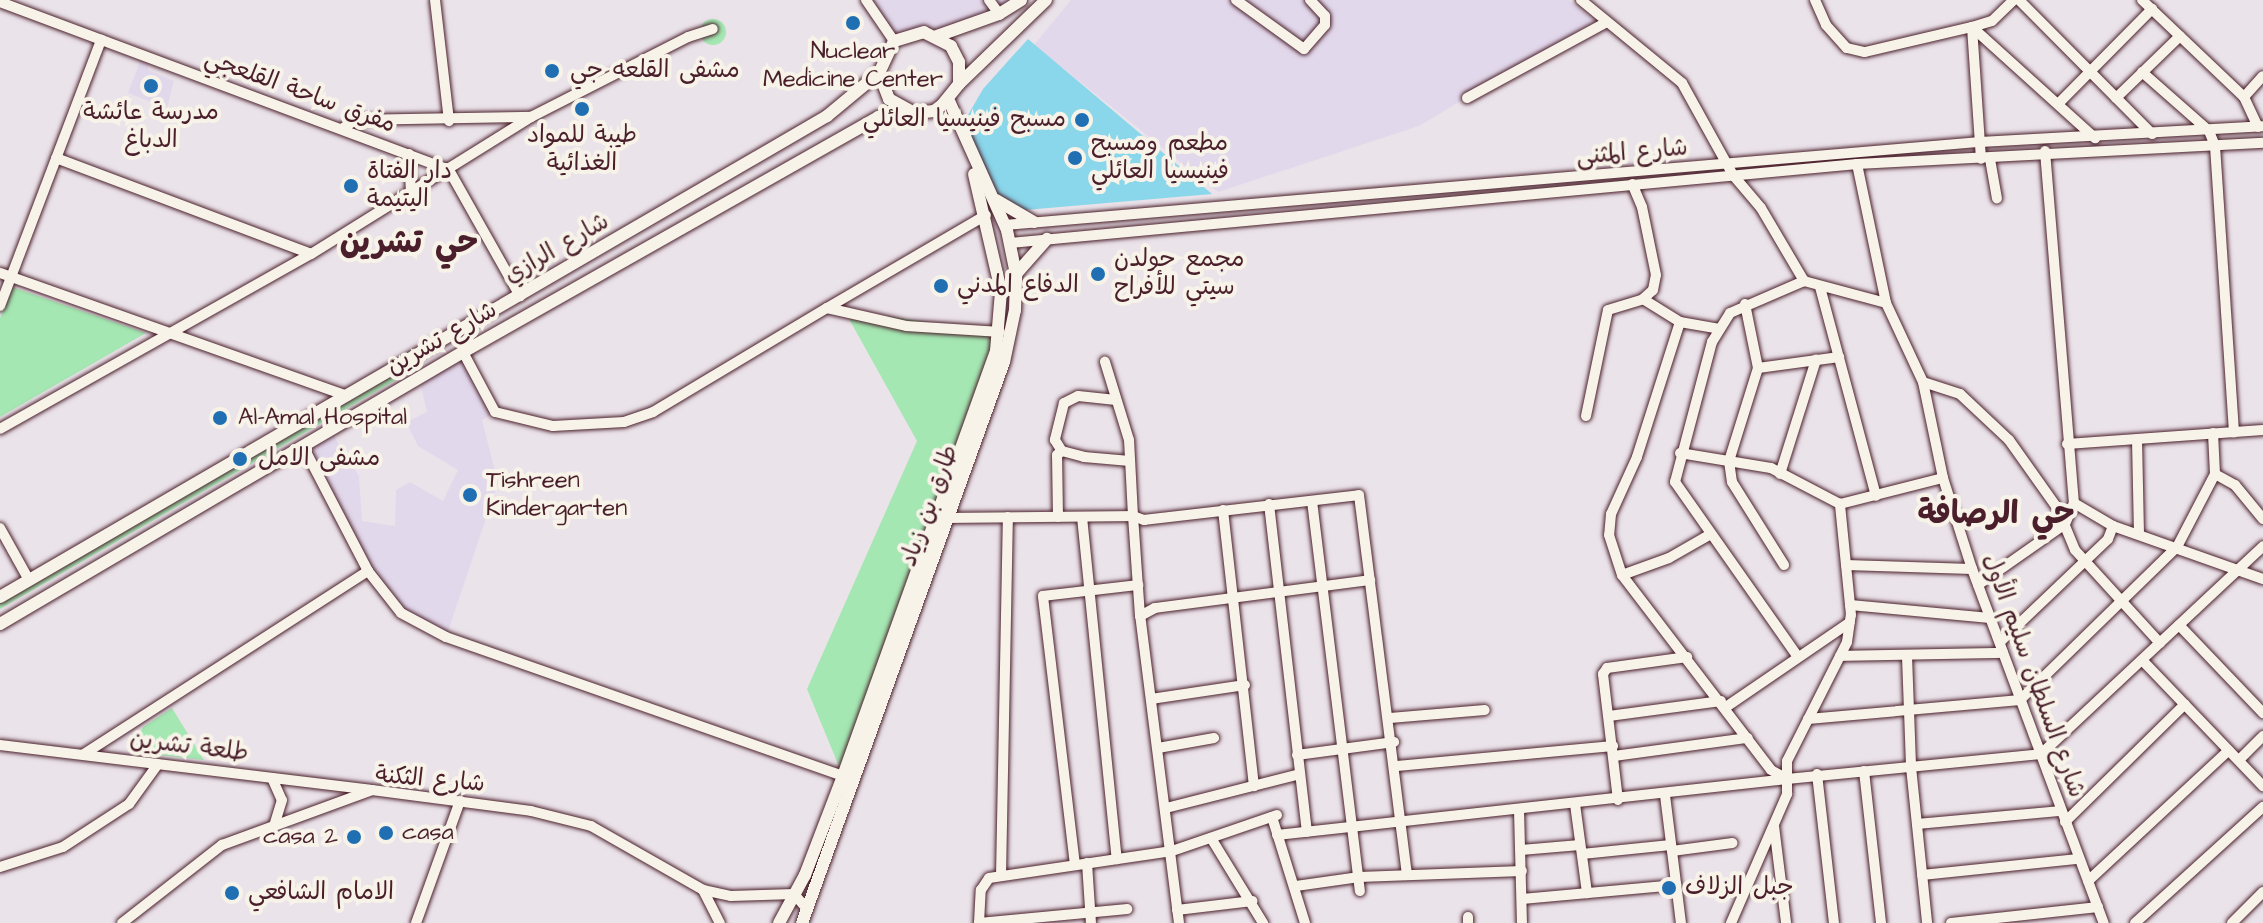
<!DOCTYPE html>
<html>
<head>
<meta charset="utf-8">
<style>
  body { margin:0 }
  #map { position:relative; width:2263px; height:923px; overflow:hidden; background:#ebe3ea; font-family:"Architects Daughter","Playpen Sans Arabic",sans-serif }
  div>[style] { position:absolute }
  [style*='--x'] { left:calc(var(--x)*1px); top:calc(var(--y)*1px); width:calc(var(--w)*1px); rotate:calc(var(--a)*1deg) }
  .built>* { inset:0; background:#e2d8eb }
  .green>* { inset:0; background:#a4e7b2 }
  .round { border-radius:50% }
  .water>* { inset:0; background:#8ad6ea }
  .roads { filter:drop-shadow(0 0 2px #4a1f2b) drop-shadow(0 0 2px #4a1f2b) }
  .minor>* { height:10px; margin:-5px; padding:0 5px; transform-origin:5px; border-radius:5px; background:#f7f3e8 }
  .major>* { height:12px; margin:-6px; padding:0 6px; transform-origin:6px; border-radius:6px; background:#f7f3e8 }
  .dots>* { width:22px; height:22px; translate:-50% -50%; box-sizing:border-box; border:4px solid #f7f3e8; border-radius:50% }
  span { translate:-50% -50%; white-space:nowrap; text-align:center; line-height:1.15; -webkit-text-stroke:8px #f7f3e8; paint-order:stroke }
  .poi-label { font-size:24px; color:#4a1f2b }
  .left { translate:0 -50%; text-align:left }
  .right { translate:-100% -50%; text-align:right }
  .street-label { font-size:24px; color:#4a1f2b }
  .district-label { font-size:32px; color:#4a1f2b; font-weight:700 }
</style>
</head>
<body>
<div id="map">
  <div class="built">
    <div style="clip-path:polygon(866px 0,1021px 0,965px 28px,894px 41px)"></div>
    <div style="clip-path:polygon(1071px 0,1569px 0,1594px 21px,1419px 126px,1218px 192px,1034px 45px)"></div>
    <div style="clip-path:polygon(141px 59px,148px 61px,148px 70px,174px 81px,167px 108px,128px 93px)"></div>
    <div style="clip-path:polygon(463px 352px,495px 412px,482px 420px,498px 483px,446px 637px,401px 613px,368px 571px,303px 446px,330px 430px,359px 476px,362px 521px,395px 526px,396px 490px,410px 482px,443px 501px,458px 470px,418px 446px,406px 422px,427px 412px,419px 378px)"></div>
  </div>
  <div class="green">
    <div class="round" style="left:700px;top:19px;width:26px;height:26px"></div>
    <div style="clip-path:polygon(12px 287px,146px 333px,0 417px,0 318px)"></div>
    <div style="clip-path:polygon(844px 310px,1000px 332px,843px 776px,807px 689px,917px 441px)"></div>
    <div style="clip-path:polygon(404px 368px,408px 373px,0 609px,0 603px,24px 589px)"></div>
    <div style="clip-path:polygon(172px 708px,204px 760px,131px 752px,143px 727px)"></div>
  </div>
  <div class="water">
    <div style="clip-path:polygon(1028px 39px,1212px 194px,1025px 210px,997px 194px,964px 122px,983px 89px)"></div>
  </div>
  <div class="roads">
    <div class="minor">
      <div style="--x:435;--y:0;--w:122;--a:83.4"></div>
      <div style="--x:866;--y:0;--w:50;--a:55.7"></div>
      <div style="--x:989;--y:0;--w:17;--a:54"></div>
      <div style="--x:1236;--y:0;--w:84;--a:35.8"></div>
      <div style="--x:1304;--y:49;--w:32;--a:-49"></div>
      <div style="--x:1325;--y:25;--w:9;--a:-90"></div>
      <div style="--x:1325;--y:16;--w:22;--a:-133"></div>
      <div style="--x:1581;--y:0;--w:131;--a:39.4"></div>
      <div style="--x:1682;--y:83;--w:105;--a:61"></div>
      <div style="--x:1733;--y:175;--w:43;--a:49.7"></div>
      <div style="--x:1761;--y:208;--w:85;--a:59.5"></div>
      <div style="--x:1804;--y:281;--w:85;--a:15"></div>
      <div style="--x:1815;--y:0;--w:27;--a:66"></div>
      <div style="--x:1826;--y:25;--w:31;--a:48"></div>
      <div style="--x:1847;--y:48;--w:18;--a:13"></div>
      <div style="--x:1865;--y:52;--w:110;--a:-13.2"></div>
      <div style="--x:1972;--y:27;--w:132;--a:86.1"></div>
      <div style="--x:2019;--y:0;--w:189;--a:45.2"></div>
      <div style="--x:2142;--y:0;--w:141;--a:43.6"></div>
      <div style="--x:2244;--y:97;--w:33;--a:65"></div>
      <div style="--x:0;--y:2;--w:479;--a:20.5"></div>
      <div style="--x:449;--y:170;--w:145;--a:60.6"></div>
      <div style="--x:1972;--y:27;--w:166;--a:42.1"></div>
      <div style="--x:1972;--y:27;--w:21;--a:-17"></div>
      <div style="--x:1992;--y:21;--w:30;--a:-44"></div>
      <div style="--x:2142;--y:72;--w:89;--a:41.4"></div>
      <div style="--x:2209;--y:131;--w:16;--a:68"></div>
      <div style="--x:2215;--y:146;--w:287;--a:86.2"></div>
      <div style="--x:2244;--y:97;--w:28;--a:-48"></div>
      <div style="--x:1467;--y:98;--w:159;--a:-28.5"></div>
      <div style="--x:2116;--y:98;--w:89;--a:-44.1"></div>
      <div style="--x:2058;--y:104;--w:134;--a:-45.3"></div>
      <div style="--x:343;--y:128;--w:15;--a:-32"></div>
      <div style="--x:356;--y:120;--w:175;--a:-1"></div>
      <div style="--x:2045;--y:151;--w:353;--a:85.3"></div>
      <div style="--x:2074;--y:503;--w:45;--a:30.5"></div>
      <div style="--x:2113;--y:526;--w:159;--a:19.5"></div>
      <div style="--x:409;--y:154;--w:40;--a:87.1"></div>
      <div style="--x:56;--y:158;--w:272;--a:20.6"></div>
      <div style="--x:1990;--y:159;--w:40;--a:80"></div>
      <div style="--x:1857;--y:164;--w:142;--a:78.2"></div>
      <div style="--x:1886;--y:303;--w:87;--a:64.9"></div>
      <div style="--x:1923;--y:382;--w:98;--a:78.2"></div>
      <div style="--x:1943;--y:478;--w:96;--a:72.3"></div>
      <div style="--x:1972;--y:569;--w:378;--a:69.6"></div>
      <div style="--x:1005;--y:225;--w:979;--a:-4.87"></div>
      <div style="--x:1980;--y:142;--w:283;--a:-3.2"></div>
      <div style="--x:1010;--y:243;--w:851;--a:-5.33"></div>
      <div style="--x:1857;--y:164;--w:407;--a:-3"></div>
      <div style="--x:0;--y:273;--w:368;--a:19.5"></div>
      <div style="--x:1820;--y:287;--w:216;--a:75"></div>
      <div style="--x:1643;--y:299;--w:44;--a:31.9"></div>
      <div style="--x:1680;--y:322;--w:40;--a:10"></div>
      <div style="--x:1745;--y:304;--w:65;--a:78.5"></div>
      <div style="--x:1758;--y:368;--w:97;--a:107.3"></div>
      <div style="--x:1729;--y:461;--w:21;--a:82"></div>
      <div style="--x:1732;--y:482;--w:98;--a:57.9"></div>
      <div style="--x:0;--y:306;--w:285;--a:-69.2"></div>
      <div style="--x:827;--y:308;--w:184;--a:-30.3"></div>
      <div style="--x:1680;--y:322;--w:142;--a:107.7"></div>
      <div style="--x:1637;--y:457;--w:63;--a:114.5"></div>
      <div style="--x:1611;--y:514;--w:21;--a:95"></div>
      <div style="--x:1609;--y:535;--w:42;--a:72"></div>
      <div style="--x:1622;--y:575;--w:245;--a:52.6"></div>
      <div style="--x:1771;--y:770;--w:18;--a:29"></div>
      <div style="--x:1787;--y:779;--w:255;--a:-5.6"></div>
      <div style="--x:2041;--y:754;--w:304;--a:-43.1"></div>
      <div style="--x:463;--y:352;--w:68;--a:61.9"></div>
      <div style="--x:495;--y:412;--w:60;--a:13.6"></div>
      <div style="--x:553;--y:426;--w:71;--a:-3.2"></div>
      <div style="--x:624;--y:422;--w:31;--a:-19"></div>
      <div style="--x:653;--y:412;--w:203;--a:-30.9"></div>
      <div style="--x:827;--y:308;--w:82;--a:12.7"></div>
      <div style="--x:907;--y:326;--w:93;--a:3.7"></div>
      <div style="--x:1758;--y:368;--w:82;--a:-7.7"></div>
      <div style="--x:1923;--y:382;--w:39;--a:18"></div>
      <div style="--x:1960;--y:394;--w:67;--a:43.2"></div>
      <div style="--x:2009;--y:440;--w:85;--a:54.6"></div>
      <div style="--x:2058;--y:509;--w:44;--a:67.5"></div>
      <div style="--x:2075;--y:550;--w:126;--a:47.6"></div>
      <div style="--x:1116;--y:400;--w:38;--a:-174"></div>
      <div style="--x:1078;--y:396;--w:16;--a:153"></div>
      <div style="--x:1064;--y:403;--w:38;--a:104"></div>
      <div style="--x:1055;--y:440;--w:13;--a:58"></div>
      <div style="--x:1062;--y:451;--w:23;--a:15"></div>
      <div style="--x:1084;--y:457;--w:46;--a:5"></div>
      <div style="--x:1586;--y:416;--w:108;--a:-78.3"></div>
      <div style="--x:1608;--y:310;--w:37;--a:-17"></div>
      <div style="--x:1643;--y:299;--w:13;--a:-42"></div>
      <div style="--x:1653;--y:290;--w:15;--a:-79"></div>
      <div style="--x:1656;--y:275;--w:69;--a:-101.6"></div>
      <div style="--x:1642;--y:207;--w:25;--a:-113"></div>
      <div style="--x:0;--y:429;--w:357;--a:-29.4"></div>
      <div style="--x:311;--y:254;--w:259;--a:-31.9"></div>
      <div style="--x:531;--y:117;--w:176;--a:-27"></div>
      <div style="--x:688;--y:37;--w:26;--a:-18"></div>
      <div style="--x:2137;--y:439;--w:94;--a:88.8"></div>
      <div style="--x:2067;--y:444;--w:196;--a:-4.1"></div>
      <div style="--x:303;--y:446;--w:141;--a:62.5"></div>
      <div style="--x:368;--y:571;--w:53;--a:51.8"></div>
      <div style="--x:401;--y:613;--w:51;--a:28.1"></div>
      <div style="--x:446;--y:637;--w:421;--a:19.3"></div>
      <div style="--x:1680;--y:453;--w:92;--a:9.4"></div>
      <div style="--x:1771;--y:468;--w:78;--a:27.6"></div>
      <div style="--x:1780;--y:474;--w:120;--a:-72.5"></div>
      <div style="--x:2215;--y:474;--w:23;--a:29"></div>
      <div style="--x:2235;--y:485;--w:44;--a:50.5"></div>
      <div style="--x:1312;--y:501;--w:393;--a:83"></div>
      <div style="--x:1269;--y:504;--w:330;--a:83.4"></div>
      <div style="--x:1223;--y:510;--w:278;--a:83.6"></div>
      <div style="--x:1058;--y:517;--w:62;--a:-90.9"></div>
      <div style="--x:1057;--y:455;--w:6;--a:-39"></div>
      <div style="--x:1082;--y:517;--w:344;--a:84.2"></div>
      <div style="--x:949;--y:518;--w:184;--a:-0.6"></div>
      <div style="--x:1133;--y:516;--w:76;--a:-93"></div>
      <div style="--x:1129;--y:440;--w:82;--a:-107.1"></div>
      <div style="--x:0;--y:528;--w:60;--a:60.9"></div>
      <div style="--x:1846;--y:565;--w:126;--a:1.8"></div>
      <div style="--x:1622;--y:575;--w:50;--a:-19.9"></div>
      <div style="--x:1669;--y:558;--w:48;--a:-29.7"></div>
      <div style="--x:1978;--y:585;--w:106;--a:-35"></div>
      <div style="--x:2065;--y:524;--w:23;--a:-67"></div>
      <div style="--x:1850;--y:605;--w:141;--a:5.3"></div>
      <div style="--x:1140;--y:616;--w:100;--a:-94"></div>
      <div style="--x:1133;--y:516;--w:12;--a:20"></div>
      <div style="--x:1144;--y:520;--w:216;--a:-6.6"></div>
      <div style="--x:1359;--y:495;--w:383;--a:82.8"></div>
      <div style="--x:2179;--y:625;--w:122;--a:46.3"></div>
      <div style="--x:2000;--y:642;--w:149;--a:-43.6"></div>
      <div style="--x:2108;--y:539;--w:14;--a:-69"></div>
      <div style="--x:1840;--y:656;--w:163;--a:-1.1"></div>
      <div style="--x:1907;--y:656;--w:111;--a:87.9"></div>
      <div style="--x:1911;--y:767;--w:157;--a:84.1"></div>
      <div style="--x:1798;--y:657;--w:214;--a:-125.1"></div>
      <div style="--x:1675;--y:482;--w:145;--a:-75.2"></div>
      <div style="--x:1712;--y:342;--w:34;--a:-58"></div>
      <div style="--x:1730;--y:313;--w:81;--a:-23.4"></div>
      <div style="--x:2142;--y:660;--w:175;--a:46.2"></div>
      <div style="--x:1151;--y:699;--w:95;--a:-8.5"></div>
      <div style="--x:1726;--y:707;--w:150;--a:-34.4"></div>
      <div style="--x:1609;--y:716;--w:113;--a:-7.6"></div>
      <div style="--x:1390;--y:718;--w:95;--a:-4.8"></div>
      <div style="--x:1808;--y:719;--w:213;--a:-5.1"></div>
      <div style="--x:2020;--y:700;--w:219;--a:-44.3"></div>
      <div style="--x:2177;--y:547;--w:82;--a:-62.5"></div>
      <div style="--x:2215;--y:474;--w:41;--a:-92.8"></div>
      <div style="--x:0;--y:745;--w:373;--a:6.9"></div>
      <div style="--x:1158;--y:748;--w:57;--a:-10.1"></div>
      <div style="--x:84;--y:754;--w:338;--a:-32.8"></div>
      <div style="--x:1297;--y:755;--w:98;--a:-7.6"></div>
      <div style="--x:1614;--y:756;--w:135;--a:-7.7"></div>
      <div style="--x:2239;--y:760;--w:34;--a:-45"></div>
      <div style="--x:1397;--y:766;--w:217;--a:-5.3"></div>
      <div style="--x:1864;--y:771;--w:153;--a:83.6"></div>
      <div style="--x:1817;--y:774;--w:150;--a:83.5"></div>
      <div style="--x:272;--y:778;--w:24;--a:66"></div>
      <div style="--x:282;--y:800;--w:27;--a:107"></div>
      <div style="--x:1665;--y:795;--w:129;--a:82.9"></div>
      <div style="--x:1618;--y:800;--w:127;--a:-96.8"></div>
      <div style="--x:1603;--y:674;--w:7;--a:-56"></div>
      <div style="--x:1607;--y:668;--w:81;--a:-7.8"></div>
      <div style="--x:1575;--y:804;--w:90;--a:82.3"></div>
      <div style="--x:1166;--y:808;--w:138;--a:-14.2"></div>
      <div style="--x:1519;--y:810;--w:113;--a:88.5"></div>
      <div style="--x:1272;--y:817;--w:111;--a:72.7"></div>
      <div style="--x:2065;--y:822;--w:168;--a:-44.5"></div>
      <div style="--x:1917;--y:824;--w:145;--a:-5.2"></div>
      <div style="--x:1774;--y:826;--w:98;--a:82.9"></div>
      <div style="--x:1277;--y:835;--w:513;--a:-6.27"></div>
      <div style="--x:1211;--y:838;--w:100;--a:58.5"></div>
      <div style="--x:1521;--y:850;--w:59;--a:-4.8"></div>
      <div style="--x:1672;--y:851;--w:61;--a:-7.6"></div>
      <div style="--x:1582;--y:854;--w:89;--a:-5.8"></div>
      <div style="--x:1087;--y:863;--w:60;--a:86.2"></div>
      <div style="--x:1075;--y:865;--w:271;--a:-96.8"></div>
      <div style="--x:1043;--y:596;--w:96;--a:-6.6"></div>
      <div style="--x:0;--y:867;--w:66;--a:-17.6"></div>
      <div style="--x:63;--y:847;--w:79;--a:-33.1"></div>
      <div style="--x:129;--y:804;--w:49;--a:-54.1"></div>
      <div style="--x:1922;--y:875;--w:157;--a:-5.9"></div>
      <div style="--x:1001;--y:876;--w:359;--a:-88.9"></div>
      <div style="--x:2088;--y:881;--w:192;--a:-42.9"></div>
      <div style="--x:1296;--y:886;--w:64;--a:-8.1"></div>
      <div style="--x:1359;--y:877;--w:163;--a:-2.1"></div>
      <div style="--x:703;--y:890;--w:37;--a:63"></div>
      <div style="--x:1522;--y:899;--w:155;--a:-5.2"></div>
      <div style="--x:1177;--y:910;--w:76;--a:-6.8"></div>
      <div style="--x:122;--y:923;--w:127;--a:-38"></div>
      <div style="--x:222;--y:845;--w:160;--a:-20.1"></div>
      <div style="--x:372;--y:790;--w:160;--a:7.5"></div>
      <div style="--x:531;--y:811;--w:62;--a:14"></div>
      <div style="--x:591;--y:826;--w:129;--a:29.7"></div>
      <div style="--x:703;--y:890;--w:29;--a:12"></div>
      <div style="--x:731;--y:896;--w:63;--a:-1.8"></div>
      <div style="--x:794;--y:894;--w:20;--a:49"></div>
      <div style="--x:416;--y:923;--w:130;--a:-70.2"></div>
      <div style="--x:979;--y:923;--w:33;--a:-87"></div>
      <div style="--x:981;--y:890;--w:14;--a:-56"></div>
      <div style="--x:989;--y:878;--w:185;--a:-8.4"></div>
      <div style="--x:1172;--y:851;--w:111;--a:-18.9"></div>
      <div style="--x:979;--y:923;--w:149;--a:-5.4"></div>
      <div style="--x:1179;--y:923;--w:309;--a:-97.2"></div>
      <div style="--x:1140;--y:616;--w:17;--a:-28"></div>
      <div style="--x:1155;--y:608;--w:217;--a:-7.4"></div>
      <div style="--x:1468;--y:923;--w:6;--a:-90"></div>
      <div style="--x:1731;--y:923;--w:141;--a:-66.5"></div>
      <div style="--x:1787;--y:794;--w:33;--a:-90"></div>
      <div style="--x:1787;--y:761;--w:133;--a:-63.2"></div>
      <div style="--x:1847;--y:642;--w:27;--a:-82"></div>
      <div style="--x:1851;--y:615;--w:112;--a:-95.7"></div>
      <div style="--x:1840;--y:504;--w:106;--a:-14.2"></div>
      <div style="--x:1951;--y:923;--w:148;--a:-6.2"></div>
      <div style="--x:2135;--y:923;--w:173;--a:-42.2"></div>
      <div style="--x:2232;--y:923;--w:44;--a:-45"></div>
    </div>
    <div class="major">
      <div style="--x:937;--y:36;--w:66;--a:-19.5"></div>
      <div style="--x:999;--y:14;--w:26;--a:-32"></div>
      <div style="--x:959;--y:84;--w:121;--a:-44"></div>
      <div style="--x:996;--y:200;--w:44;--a:30.1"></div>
      <div style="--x:1016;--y:274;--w:47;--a:-48.5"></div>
      <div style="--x:0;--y:597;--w:957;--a:-30.18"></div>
      <div style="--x:827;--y:116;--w:67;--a:-39.6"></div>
      <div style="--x:0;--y:624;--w:537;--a:-30.43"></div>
      <div style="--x:463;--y:352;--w:477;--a:-29.5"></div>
      <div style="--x:878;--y:117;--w:56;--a:-6.1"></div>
      <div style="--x:934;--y:111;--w:10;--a:-37"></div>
      <div style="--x:942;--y:105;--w:27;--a:-51"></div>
      <div style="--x:959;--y:84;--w:22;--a:-90"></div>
      <div style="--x:959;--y:62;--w:18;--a:-117"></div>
      <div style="--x:951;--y:46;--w:30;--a:-153"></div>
      <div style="--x:924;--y:32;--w:31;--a:163"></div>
      <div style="--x:894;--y:41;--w:35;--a:115"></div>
      <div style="--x:879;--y:73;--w:28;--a:69"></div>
      <div style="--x:889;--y:99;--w:29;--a:29"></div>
      <div style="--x:779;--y:923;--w:55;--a:-61.6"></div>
      <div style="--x:805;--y:875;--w:106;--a:-69"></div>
      <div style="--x:843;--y:776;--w:452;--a:-70.2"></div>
      <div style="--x:996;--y:351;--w:60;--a:-85.2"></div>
      <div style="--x:1001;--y:291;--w:120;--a:-103"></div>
      <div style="--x:802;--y:923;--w:596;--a:-70.2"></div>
      <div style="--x:1004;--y:362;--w:53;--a:-78.1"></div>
      <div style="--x:1015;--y:310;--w:36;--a:-88"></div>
      <div style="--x:1016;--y:274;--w:45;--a:-101.6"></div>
      <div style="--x:1007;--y:230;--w:141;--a:-114.2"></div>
    </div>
  </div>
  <div class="dots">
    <div style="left:853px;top:23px;background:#1f6fb2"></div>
    <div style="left:552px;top:71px;background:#1f6fb2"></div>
    <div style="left:151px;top:86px;background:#1f6fb2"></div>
    <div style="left:582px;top:109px;background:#1f6fb2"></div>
    <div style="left:1082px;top:120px;background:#1f6fb2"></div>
    <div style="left:1075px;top:158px;background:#1f6fb2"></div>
    <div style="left:351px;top:186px;background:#1f6fb2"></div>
    <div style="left:1098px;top:274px;background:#1f6fb2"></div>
    <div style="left:941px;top:286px;background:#1f6fb2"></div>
    <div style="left:220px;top:418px;background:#1f6fb2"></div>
    <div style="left:240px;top:459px;background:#1f6fb2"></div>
    <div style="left:470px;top:495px;background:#1f6fb2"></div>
    <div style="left:386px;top:833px;background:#1f6fb2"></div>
    <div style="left:354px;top:837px;background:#1f6fb2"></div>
    <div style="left:1669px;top:888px;background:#1f6fb2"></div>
    <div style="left:232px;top:893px;background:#1f6fb2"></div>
  </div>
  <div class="poi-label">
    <span style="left:853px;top:66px">Nuclear<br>Medicine Center</span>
    <span class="left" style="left:570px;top:71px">مشفى القلعه جي</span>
    <span style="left:151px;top:127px">مدرسة عائشة<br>الدباغ</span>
    <span class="right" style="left:1066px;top:120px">مسبح فينيسيا العائلي</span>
    <span style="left:582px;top:150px">طيبة للمواد<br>الغذائية</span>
    <span class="left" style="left:1091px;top:158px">مطعم ومسبح<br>فينيسيا العائلي</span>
    <span class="left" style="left:367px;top:186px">دار الفتاة<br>اليتيمة</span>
    <span class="left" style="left:1114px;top:274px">مجمع جولدن<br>سيتي للأفراح</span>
    <span class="left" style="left:957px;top:286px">الدفاع المدني</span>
    <span class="left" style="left:238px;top:418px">Al-Amal Hospital</span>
    <span class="left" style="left:258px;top:459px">مشفى الامل</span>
    <span class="left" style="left:486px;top:495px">Tishreen<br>Kindergarten</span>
    <span class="left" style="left:402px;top:833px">casa</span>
    <span class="right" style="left:338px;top:837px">casa 2</span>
    <span class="left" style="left:1685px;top:888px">جبل الزلاف</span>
    <span class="left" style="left:248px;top:893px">الامام الشافعي</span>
  </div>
  <div class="street-label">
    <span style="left:300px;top:92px;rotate:20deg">مفرق ساحة القلعجي</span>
    <span style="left:1632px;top:153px;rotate:-5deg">شارع المثنى</span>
    <span style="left:557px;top:249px;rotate:-30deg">شارع الرازي</span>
    <span style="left:442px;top:339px;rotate:-30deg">شارع تشرين</span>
    <span style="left:930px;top:506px;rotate:-70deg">طارق بن زياد</span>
    <span style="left:2033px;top:676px;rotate:70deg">شارع السلطان سليم الأول</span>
    <span style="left:189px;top:747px;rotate:7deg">طلعة تشرين</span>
    <span style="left:430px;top:780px;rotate:5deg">شارع الثكنة</span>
  </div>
  <div class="district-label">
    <span style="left:409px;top:243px">حي تشرين</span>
    <span style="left:1996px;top:514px">حي الرصافة</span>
  </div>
</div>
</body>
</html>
